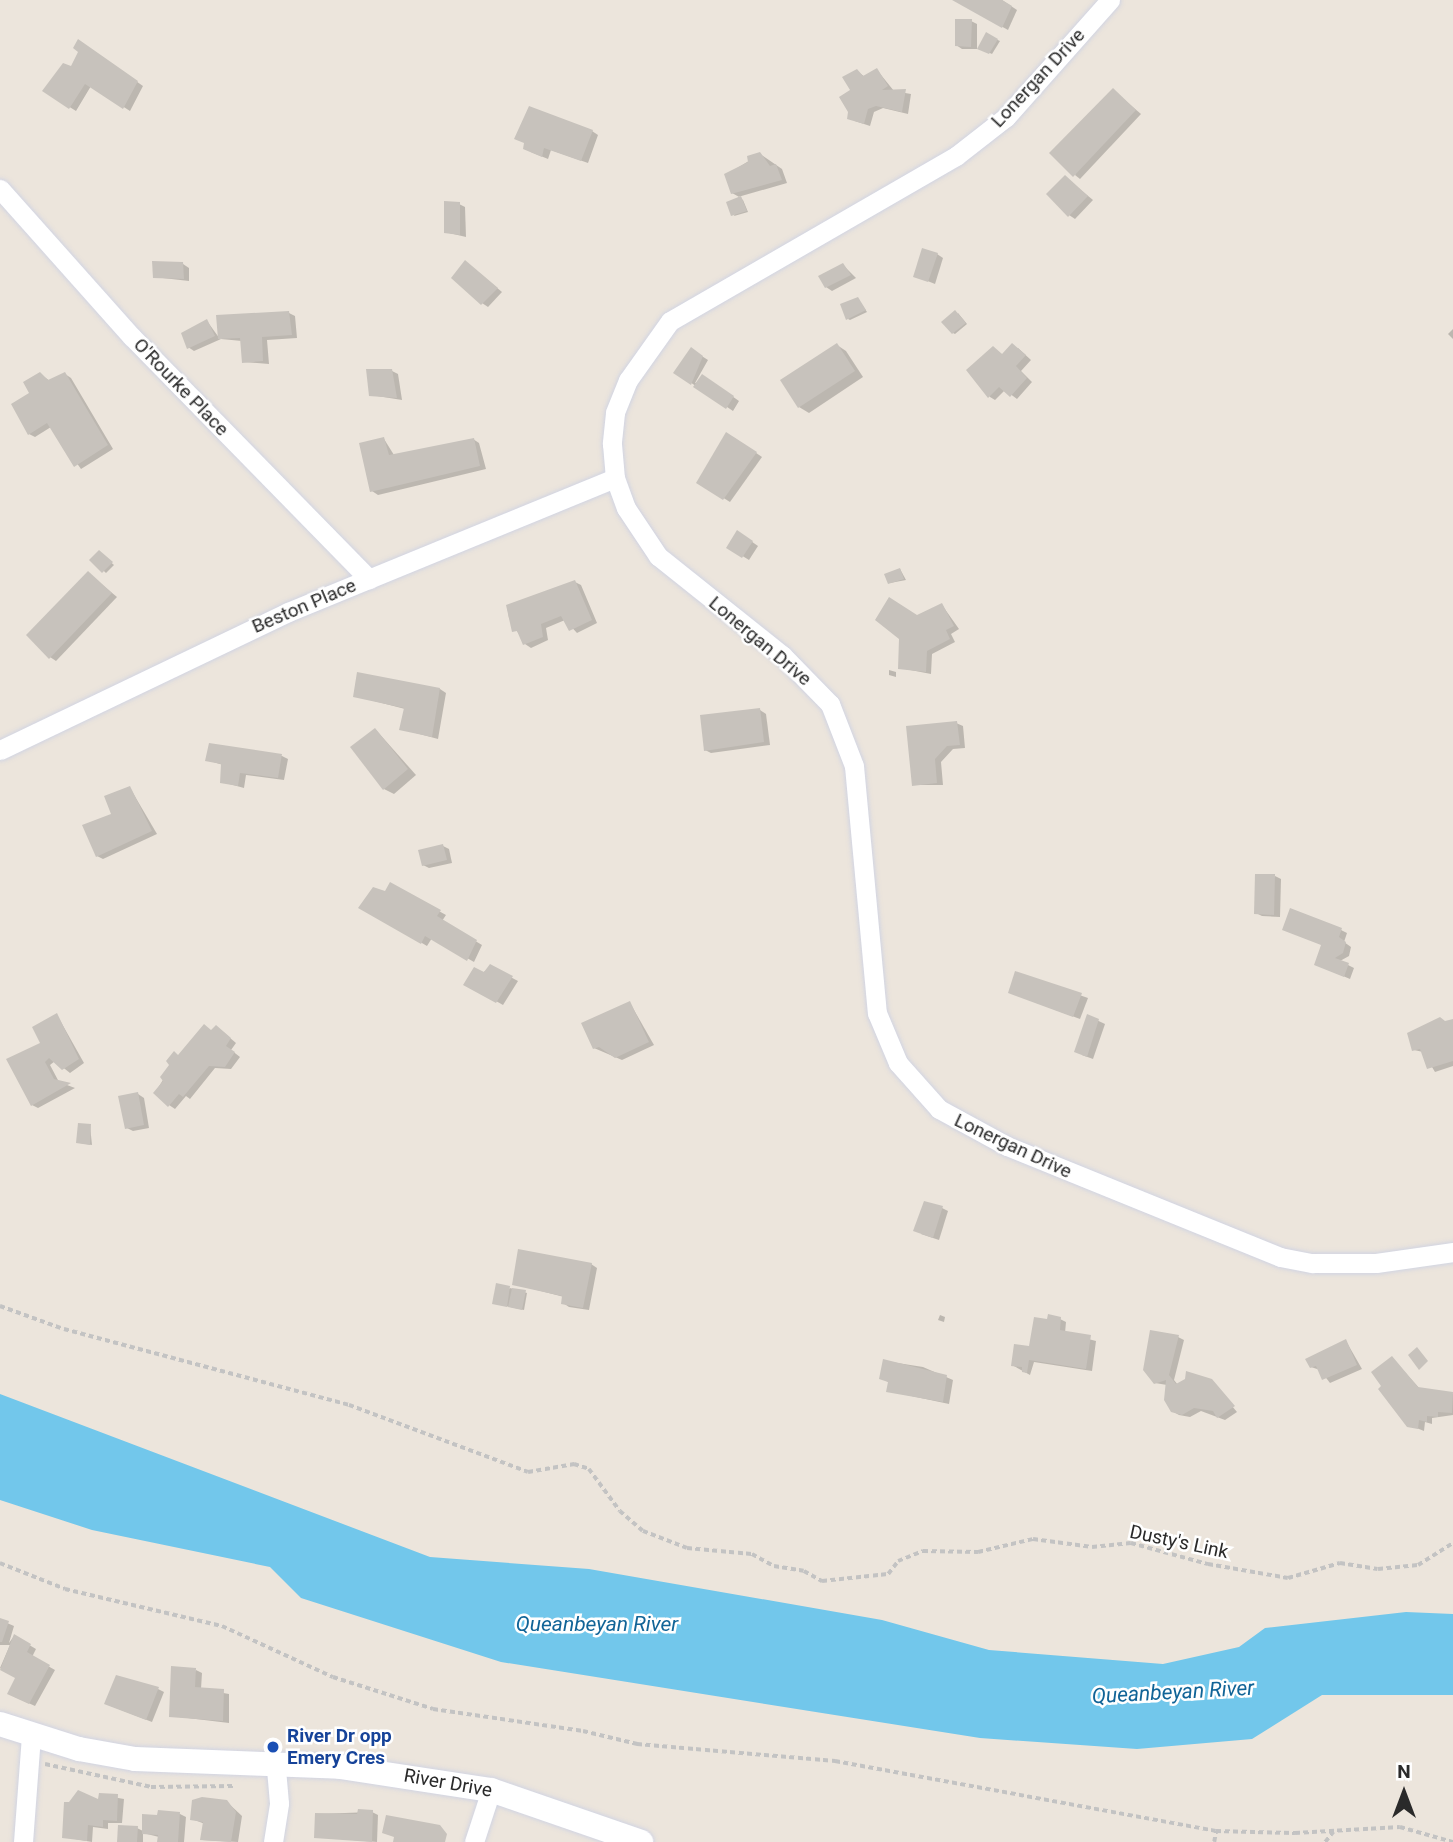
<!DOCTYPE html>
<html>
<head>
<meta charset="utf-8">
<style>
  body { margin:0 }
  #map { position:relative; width:1453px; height:1842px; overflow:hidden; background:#ece5dc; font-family:Roboto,sans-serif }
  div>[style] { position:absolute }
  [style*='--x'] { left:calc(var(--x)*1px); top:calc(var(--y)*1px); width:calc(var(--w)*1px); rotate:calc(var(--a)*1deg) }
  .water>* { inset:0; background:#72c7eb }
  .shadow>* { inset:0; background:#0003 }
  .building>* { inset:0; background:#c7c2bc }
  .path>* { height:3.5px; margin-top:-1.75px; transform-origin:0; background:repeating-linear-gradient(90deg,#c3c3c3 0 5px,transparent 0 8.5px) }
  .roads { filter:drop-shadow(0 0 2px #d1d4e2) drop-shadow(0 0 2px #d1d4e2) }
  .minor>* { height:19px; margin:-9.5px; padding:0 9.5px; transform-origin:9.5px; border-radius:9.5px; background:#fff }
  .tertiary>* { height:24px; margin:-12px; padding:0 12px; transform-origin:12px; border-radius:12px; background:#fff }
  .dots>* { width:19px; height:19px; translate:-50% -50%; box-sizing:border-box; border:4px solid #fff; border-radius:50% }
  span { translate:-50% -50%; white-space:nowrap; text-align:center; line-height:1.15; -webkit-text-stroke:5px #fff; paint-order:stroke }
  .street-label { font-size:19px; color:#2a2a2a }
  .transit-label { font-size:19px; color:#164399; font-weight:700 }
  .left { translate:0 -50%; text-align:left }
  .water-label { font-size:21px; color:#116497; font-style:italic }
  .north { position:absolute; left:1369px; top:1758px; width:70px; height:70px; -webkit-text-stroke:5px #fff; paint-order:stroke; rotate:0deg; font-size:19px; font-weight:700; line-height:28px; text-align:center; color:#2a2a2a }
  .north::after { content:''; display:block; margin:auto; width:24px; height:32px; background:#2a2a2a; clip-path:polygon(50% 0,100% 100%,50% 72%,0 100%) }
</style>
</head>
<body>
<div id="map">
  <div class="water">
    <div style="clip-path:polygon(0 1394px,430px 1557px,589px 1569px,882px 1620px,989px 1650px,1163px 1664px,1239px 1647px,1265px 1628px,1406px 1612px,1453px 1614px,1453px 1695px,1322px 1695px,1252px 1739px,1137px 1749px,980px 1738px,501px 1662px,301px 1598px,270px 1567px,92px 1530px,0 1500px)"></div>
  </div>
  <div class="shadow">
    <div style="clip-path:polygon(955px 0,1002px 0,1017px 10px,1008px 30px)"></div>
    <div style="clip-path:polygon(971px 21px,977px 24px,977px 49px,962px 49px,956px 45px)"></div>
    <div style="clip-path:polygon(986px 35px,1000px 41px,992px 54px,979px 48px)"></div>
    <div style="clip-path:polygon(84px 45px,143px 86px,130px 111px,91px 86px,76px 111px,44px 91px,72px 68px)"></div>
    <div style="clip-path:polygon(877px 70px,894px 91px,911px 94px,908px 114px,883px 108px,874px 112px,870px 126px,855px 121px,852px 90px,857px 71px,865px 77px)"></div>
    <div style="clip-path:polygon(1113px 90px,1141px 114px,1080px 179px,1075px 175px)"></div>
    <div style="clip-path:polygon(592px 131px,598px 135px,588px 163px,551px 150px,548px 159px,531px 152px)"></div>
    <div style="clip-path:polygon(760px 154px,782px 169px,787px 183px,738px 197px,743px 200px,748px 212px,734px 216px,741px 198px,732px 193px,726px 175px)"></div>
    <div style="clip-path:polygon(1065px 177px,1093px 200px,1075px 219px,1069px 215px)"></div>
    <div style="clip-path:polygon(459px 204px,465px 207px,466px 237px,445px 232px)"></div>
    <div style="clip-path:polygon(937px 254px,943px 258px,935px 284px,915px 276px)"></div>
    <div style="clip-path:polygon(183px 264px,189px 268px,189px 281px,154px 277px)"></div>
    <div style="clip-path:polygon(843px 265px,856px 278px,832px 291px,826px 287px)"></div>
    <div style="clip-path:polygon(471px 266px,502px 292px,488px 307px,482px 303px)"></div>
    <div style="clip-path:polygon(858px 299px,867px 312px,850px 320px,848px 319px)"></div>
    <div style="clip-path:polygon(289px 313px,295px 316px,297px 338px,267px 340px,269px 364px,244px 362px,242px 341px,221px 339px,194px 351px,188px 347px,207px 321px,220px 339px)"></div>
    <div style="clip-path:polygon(958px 313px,967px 324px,955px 334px,953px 333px)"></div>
    <div style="clip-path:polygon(1453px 329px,1453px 339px,1448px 334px)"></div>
    <div style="clip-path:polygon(837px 345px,846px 351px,863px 377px,809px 413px,799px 407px)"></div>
    <div style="clip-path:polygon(993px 348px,1003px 355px,1018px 348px,1031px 360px,1021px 371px,1032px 382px,1017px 399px,1005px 390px,995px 400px,990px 397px,968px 370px)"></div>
    <div style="clip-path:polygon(697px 353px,708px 360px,695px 383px,709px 380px,739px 401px,733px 411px,675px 372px)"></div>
    <div style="clip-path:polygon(392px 371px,398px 374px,402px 400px,371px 395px)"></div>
    <div style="clip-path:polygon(40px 374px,50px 381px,65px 374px,71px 378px,113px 449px,81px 469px,51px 427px,35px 437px,29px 434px,31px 394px)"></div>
    <div style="clip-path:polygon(733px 437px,762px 457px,730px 502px,698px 482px)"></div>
    <div style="clip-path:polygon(384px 439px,394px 455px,473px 439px,479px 443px,486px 469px,378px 495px,372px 491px)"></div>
    <div style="clip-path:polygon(738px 532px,758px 546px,749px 560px,728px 547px)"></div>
    <div style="clip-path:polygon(101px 554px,114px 565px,106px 573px,92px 560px)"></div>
    <div style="clip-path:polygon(900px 569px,906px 580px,890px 583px)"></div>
    <div style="clip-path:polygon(88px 573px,117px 597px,56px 661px,50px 657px)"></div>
    <div style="clip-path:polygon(575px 582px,581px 585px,597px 623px,577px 633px,565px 620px,546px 628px,548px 640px,531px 648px,525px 644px,509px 618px,507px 606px)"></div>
    <div style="clip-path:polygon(942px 605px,959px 629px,951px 634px,955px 642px,932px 654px,931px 674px,900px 668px,917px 616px)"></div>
    <div style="clip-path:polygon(889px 670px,896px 672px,896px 677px,889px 675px)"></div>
    <div style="clip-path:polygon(440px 689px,446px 693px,438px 739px,401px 729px,405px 709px,355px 696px)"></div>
    <div style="clip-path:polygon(760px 710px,766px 714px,770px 745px,711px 753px,705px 750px)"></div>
    <div style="clip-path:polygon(956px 723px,963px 726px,965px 748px,953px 749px,941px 762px,943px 785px,914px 785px)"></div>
    <div style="clip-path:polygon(376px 730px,416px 775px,394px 794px,384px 789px)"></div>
    <div style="clip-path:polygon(282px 756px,288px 759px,284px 780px,246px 775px,244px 788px,222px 782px,223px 765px,207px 760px)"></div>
    <div style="clip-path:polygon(130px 788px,157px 834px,103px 859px,97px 856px)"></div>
    <div style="clip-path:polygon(443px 846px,449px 849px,452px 863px,429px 868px,423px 865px)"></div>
    <div style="clip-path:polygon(1275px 876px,1281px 879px,1280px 917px,1262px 916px,1256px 913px)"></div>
    <div style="clip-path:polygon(390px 884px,446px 915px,442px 921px,482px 945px,474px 962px,432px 938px,427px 946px,361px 907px,386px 893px)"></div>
    <div style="clip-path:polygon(1341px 930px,1347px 933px,1344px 942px,1351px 947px,1349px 956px,1340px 961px,1354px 968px,1350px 979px,1322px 967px)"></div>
    <div style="clip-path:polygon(491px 967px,518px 981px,503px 1005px,466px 984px)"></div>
    <div style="clip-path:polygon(1016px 973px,1088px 998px,1080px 1019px,1016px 995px)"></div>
    <div style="clip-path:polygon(630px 1003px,654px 1045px,622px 1060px,594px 1048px)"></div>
    <div style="clip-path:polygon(57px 1015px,84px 1063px,70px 1073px,55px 1061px,50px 1065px,59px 1082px,75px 1088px,38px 1108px,32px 1105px,42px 1043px)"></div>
    <div style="clip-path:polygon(1088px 1016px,1105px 1024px,1093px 1059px,1082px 1055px)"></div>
    <div style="clip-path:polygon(1453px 1021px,1453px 1066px,1435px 1072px,1423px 1052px,1414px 1050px)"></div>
    <div style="clip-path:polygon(222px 1031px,236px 1043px,231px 1050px,240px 1057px,231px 1069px,215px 1068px,190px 1099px,186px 1096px,175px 1109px,169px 1105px,155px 1093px,172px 1065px)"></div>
    <div style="clip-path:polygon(138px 1094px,144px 1098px,149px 1128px,133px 1131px,127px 1128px)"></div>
    <div style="clip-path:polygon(90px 1126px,92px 1145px,80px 1143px)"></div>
    <div style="clip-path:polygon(942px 1208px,948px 1211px,939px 1240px,921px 1234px)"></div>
    <div style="clip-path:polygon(591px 1264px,597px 1268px,589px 1310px,569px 1307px,563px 1303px,564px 1297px,514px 1284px)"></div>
    <div style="clip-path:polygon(510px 1288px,527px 1293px,524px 1310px,496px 1304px)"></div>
    <div style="clip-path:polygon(940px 1315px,945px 1317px,944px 1322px,938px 1320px)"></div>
    <div style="clip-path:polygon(1036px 1319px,1060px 1319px,1066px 1322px,1065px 1333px,1096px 1341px,1092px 1371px,1034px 1362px,1030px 1375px,1012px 1365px,1030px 1348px)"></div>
    <div style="clip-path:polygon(1178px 1337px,1184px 1340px,1174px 1380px,1178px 1385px,1211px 1381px,1237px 1412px,1225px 1420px,1201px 1411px,1190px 1417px,1179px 1415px,1172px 1411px,1167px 1385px,1155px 1383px)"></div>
    <div style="clip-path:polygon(1346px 1341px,1362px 1369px,1330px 1383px,1320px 1370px,1311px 1367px)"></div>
    <div style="clip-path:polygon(1392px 1358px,1421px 1390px,1453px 1394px,1453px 1415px,1432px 1418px,1432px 1424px,1425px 1422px,1424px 1431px,1409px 1425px)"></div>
    <div style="clip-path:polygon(885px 1361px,923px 1367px,953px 1380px,949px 1404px,888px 1391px,890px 1383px,881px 1378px)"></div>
    <div style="clip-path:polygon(0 1620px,14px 1626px,9px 1643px,14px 1636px,36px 1649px,32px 1657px,55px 1670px,35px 1706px,15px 1697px,17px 1678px,0 1668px,10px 1645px,0 1645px)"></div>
    <div style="clip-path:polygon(196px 1670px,202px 1673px,201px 1689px,229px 1694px,229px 1723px,171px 1716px)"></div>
    <div style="clip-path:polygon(158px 1689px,164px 1692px,152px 1722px,106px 1704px)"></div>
    <div style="clip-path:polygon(101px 1795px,124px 1799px,122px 1823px,108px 1823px,108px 1829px,93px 1827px,92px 1842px,64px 1837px,99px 1801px)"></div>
    <div style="clip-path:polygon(227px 1802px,242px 1816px,238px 1842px,202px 1840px,205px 1824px,192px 1819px)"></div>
    <div style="clip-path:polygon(372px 1812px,378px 1815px,377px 1842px,316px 1837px,317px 1814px)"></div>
    <div style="clip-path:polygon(180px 1814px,186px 1817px,184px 1842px,159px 1842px,159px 1837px,143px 1833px,143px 1842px,119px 1842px,137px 1828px,143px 1831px,144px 1816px)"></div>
  </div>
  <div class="building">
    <div style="clip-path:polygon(952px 0,1002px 0,1012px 6px,1002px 28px)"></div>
    <div style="clip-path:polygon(955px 19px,972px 19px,971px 47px,955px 46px)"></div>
    <div style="clip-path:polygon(986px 32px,998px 39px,989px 54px,977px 49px)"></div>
    <div style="clip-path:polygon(78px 39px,138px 81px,123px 109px,85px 84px,69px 109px,42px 91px,63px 63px,71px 66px,78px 52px,73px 48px)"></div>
    <div style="clip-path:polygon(877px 68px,888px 86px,882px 90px,906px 89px,902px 112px,876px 106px,868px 109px,864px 124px,847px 119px,848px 112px,839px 97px,850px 90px,842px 77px,857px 69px,863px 76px)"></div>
    <div style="clip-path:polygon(1113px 88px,1136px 110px,1073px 177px,1049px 153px)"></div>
    <div style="clip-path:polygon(529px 106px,593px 130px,581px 161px,544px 148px,542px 157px,523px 149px,524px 143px,514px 139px)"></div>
    <div style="clip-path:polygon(760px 152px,770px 166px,776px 164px,782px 180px,731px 194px,724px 174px,748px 162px,747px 156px)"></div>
    <div style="clip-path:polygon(1065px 175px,1088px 196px,1068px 217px,1046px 194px)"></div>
    <div style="clip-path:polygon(741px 196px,747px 211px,731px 216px,726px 202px)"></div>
    <div style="clip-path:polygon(444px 201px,460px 202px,460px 235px,444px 233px)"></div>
    <div style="clip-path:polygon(922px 248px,938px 253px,928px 282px,913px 277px)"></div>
    <div style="clip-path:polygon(465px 260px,498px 288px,481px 305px,451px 278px)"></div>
    <div style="clip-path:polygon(152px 261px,183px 262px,184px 279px,153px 278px)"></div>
    <div style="clip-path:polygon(843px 263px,851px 275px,825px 288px,818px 276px)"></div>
    <div style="clip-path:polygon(858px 297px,866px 310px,846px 320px,840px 304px)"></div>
    <div style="clip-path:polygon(955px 310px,966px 323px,952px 334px,941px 322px)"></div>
    <div style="clip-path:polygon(289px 311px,292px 335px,262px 337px,263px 361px,242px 363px,240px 338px,218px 339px,216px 315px)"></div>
    <div style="clip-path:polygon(207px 319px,215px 336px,187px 349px,181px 333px)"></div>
    <div style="clip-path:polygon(837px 343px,855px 371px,798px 408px,780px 380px)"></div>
    <div style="clip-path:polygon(1012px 343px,1026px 355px,1016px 366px,1027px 378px,1010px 397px,999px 387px,988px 398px,966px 370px,993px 346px,1002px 354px)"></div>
    <div style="clip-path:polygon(691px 347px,703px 356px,691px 385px,673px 373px)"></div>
    <div style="clip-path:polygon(366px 369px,392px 369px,397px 398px,369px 396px)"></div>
    <div style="clip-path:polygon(40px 372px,48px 380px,65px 372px,108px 445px,74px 467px,47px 423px,28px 435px,11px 404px,29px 393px,23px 382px)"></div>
    <div style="clip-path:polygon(702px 374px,734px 396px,726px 409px,693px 387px)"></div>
    <div style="clip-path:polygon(726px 432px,757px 452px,723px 500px,696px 483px)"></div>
    <div style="clip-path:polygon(384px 437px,389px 455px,474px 438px,480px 466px,370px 492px,359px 443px)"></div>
    <div style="clip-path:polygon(737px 530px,753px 541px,742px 558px,726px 548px)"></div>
    <div style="clip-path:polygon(99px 550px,113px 562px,102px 573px,89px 560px)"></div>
    <div style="clip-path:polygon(900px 568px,904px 579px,888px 584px,884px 574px)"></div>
    <div style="clip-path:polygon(88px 571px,112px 593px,49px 659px,26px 635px)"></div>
    <div style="clip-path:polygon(575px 580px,592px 620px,569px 631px,561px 616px,541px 624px,543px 637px,523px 645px,517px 631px,512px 632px,506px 605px)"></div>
    <div style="clip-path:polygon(889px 597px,917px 615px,942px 603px,954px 626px,946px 630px,950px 639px,927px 651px,926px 672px,898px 669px,899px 639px,875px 620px)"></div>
    <div style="clip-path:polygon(357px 672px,440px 688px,432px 737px,399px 730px,404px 708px,353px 697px)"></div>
    <div style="clip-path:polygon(760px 708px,764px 742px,704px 751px,700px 715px)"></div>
    <div style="clip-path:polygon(957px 721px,960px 745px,947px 746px,935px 759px,937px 783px,912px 786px,906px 726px)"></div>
    <div style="clip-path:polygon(375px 728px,408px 769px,383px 790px,350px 747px)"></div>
    <div style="clip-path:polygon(209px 743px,282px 754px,278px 778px,240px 773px,238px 786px,220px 783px,221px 764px,205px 761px)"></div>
    <div style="clip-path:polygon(130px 786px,152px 831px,96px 857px,82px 825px,111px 814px,104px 796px)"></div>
    <div style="clip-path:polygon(443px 844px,447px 860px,422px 866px,418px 850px)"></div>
    <div style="clip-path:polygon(1255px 874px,1275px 874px,1274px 915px,1254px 914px)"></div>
    <div style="clip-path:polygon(390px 882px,441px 910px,437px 916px,477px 940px,467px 961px,425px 936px,421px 944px,358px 908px,373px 887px,385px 891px)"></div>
    <div style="clip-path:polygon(1290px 908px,1342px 928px,1339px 937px,1346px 942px,1343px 953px,1335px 958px,1349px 963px,1344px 977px,1314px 965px,1321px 945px,1282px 930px)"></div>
    <div style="clip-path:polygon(490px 964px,513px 976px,496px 1003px,463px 985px,474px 967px,484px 972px)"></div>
    <div style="clip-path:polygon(1015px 971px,1082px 993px,1073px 1017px,1008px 993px)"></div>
    <div style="clip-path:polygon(630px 1001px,649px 1042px,615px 1058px,599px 1047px,593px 1049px,581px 1023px)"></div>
    <div style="clip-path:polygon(57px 1013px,79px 1059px,62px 1070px,49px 1058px,45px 1062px,54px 1079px,71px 1083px,31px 1106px,6px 1059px,40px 1043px,32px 1027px)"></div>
    <div style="clip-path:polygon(1087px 1014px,1099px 1019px,1087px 1057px,1074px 1052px)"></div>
    <div style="clip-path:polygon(1440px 1017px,1445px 1021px,1453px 1019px,1453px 1061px,1427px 1069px,1420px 1049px,1412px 1051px,1407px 1033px)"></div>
    <div style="clip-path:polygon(204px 1024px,211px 1030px,216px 1025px,231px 1038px,226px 1046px,235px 1052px,225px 1067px,209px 1066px,183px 1097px,179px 1094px,168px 1107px,153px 1093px,163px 1081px,160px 1077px,169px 1065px,166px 1061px,174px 1051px,178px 1055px)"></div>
    <div style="clip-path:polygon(138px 1092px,144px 1125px,125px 1129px,118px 1096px)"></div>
    <div style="clip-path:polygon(78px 1123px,91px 1124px,90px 1145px,76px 1143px)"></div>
    <div style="clip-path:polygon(924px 1201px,943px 1206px,933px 1238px,913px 1231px)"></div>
    <div style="clip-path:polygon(518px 1249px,592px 1263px,583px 1308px,561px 1304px,562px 1296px,512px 1285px)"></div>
    <div style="clip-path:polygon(496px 1283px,510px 1286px,507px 1307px,492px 1304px)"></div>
    <div style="clip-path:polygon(512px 1288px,526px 1290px,522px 1310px,508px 1307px)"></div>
    <div style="clip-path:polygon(1048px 1314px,1061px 1317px,1060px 1330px,1091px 1335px,1086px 1369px,1029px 1360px,1027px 1373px,1022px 1372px,1022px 1367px,1011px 1366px,1014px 1344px,1029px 1346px,1034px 1317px,1047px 1319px)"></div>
    <div style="clip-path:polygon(1150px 1330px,1179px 1335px,1169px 1375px,1176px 1384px,1185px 1379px,1186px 1371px,1212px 1379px,1235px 1406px,1217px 1418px,1213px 1411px,1194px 1408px,1182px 1415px,1171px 1412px,1164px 1400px,1166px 1380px,1154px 1384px,1143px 1370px)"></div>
    <div style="clip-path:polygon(1346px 1339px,1357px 1365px,1322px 1380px,1316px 1366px,1310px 1368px,1305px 1359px)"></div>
    <div style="clip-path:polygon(1417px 1347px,1428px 1361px,1419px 1370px,1408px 1355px)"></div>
    <div style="clip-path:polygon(1392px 1356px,1418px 1387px,1453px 1392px,1452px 1413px,1438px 1412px,1438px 1417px,1427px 1416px,1427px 1422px,1419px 1420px,1418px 1429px,1407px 1427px,1378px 1389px,1381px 1386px,1371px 1372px)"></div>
    <div style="clip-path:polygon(883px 1359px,947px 1375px,943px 1402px,886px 1392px,888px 1382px,879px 1379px)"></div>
    <div style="clip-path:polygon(0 1618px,9px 1621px,2px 1642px,0 1642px)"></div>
    <div style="clip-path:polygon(14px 1634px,31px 1644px,27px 1652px,50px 1665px,29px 1704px,7px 1694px,15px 1678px,0 1670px)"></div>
    <div style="clip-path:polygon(171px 1666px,196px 1668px,195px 1687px,224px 1689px,223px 1721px,169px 1717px)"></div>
    <div style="clip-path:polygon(116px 1675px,159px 1687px,146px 1720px,104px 1704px)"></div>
    <div style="clip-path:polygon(78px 1790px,98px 1799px,99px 1793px,118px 1794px,117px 1821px,103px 1820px,103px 1827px,88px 1825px,87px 1841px,62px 1838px,64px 1802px,69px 1802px)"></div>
    <div style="clip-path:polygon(202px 1797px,227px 1800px,236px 1812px,231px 1842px,200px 1840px,203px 1822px,190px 1820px,192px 1800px)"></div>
    <div style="clip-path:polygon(358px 1809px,373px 1810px,372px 1842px,314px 1838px,315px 1813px,357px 1814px)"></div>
    <div style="clip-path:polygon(158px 1810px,180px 1812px,178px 1842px,157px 1842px,158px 1835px,142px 1834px,142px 1814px,157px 1815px)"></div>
    <div style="clip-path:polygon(386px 1815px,440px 1825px,447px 1834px,445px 1842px,393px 1842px,394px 1837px,382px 1833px)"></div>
    <div style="clip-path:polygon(118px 1825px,138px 1826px,137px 1842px,117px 1842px)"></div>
  </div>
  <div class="path">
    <div style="--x:0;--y:1306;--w:68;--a:19.8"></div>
    <div style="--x:64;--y:1329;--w:295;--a:14.9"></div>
    <div style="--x:349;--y:1405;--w:191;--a:20.5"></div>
    <div style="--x:528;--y:1472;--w:47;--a:-9.9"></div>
    <div style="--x:574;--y:1464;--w:16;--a:18"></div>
    <div style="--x:589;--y:1469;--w:52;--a:53.6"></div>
    <div style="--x:620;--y:1511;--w:30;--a:41"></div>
    <div style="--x:643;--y:1531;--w:47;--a:21.1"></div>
    <div style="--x:687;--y:1548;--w:65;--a:5.3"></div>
    <div style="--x:752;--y:1554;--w:25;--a:29"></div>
    <div style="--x:774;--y:1566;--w:30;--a:9"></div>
    <div style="--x:804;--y:1571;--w:21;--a:29"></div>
    <div style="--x:822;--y:1581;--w:66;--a:-6.1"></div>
    <div style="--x:888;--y:1574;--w:16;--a:-52"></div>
    <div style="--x:898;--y:1561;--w:27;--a:-22"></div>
    <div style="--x:923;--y:1551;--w:55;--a:1"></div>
    <div style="--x:978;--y:1552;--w:57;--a:-13.3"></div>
    <div style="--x:1033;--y:1539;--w:60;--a:7.7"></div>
    <div style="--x:1092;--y:1547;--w:39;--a:-6"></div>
    <div style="--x:1131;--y:1543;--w:80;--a:15.3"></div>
    <div style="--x:1208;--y:1564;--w:81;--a:9.9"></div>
    <div style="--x:1288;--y:1578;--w:54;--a:-16.1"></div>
    <div style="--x:1340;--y:1563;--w:38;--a:9"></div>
    <div style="--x:1378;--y:1569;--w:40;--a:-5.7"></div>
    <div style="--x:1418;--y:1565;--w:41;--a:-32.2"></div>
    <div style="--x:0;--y:1563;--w:70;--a:21.8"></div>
    <div style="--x:65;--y:1589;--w:161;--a:13.3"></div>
    <div style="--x:222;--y:1626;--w:122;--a:24.7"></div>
    <div style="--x:333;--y:1677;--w:105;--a:17.7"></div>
    <div style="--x:433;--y:1709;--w:152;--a:8.3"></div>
    <div style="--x:583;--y:1731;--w:56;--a:13.5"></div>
    <div style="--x:637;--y:1744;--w:199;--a:4.9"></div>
    <div style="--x:835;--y:1761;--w:387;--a:10.4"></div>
    <div style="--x:1216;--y:1831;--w:79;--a:1.5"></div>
    <div style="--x:1295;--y:1833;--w:105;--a:-3.3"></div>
    <div style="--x:1400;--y:1827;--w:55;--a:15.8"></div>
    <div style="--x:45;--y:1764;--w:108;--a:12.2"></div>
    <div style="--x:151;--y:1787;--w:83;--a:-0.7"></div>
    <div style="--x:1214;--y:1842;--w:11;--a:-80"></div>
    <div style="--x:1325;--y:1842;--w:13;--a:-51"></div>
  </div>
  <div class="roads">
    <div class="minor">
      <div style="--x:1110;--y:0;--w:157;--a:131.6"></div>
      <div style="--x:1006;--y:117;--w:63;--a:142"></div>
      <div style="--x:956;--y:156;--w:330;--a:150"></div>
      <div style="--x:670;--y:321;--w:72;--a:125.4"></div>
      <div style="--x:628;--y:380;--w:35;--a:112"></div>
      <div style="--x:615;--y:413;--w:31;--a:96"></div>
      <div style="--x:612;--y:444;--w:34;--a:85"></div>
      <div style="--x:615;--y:478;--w:32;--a:70"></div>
      <div style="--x:626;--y:508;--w:58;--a:56.3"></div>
      <div style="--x:658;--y:556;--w:159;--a:38.6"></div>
      <div style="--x:782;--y:655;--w:69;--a:45.6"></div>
      <div style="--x:830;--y:704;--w:66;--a:68.8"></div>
      <div style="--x:854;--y:766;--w:248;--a:84.7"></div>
      <div style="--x:877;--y:1013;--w:54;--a:67.2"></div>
      <div style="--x:898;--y:1063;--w:62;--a:48.3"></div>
      <div style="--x:939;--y:1109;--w:77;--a:28.6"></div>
      <div style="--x:1007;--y:1146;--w:295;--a:22.1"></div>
      <div style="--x:1280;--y:1257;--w:33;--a:11"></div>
      <div style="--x:1312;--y:1263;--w:64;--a:0"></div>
      <div style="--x:1376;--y:1263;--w:78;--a:-8.1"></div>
      <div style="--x:0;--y:189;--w:198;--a:48.3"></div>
      <div style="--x:132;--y:337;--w:339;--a:45.6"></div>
      <div style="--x:0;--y:750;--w:319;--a:-25.6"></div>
      <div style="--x:288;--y:612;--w:353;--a:-22.3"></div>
      <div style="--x:23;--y:1842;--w:106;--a:-85.7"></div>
      <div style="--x:273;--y:1842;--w:39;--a:-81"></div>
      <div style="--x:279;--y:1803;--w:38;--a:-95"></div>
      <div style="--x:474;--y:1842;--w:55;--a:-71.9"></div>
    </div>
    <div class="tertiary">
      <div style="--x:0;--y:1724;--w:83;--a:17.6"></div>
      <div style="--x:79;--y:1749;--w:57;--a:10.1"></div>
      <div style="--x:135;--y:1759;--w:205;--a:2.2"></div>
      <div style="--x:340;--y:1767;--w:153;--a:8.7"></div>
      <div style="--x:491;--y:1790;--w:159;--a:19.1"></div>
    </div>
  </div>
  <div class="dots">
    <div style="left:273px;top:1747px;background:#1a4fb4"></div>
  </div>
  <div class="street-label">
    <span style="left:1038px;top:78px;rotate:-47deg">Lonergan Drive</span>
    <span style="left:181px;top:387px;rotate:46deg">O'Rourke Place</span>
    <span style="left:304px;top:606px;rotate:-23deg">Beston Place</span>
    <span style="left:760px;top:641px;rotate:40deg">Lonergan Drive</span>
    <span style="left:1013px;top:1146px;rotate:25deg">Lonergan Drive</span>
    <span style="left:1179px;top:1542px;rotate:12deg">Dusty's Link</span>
    <span style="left:448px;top:1783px;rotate:10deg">River Drive</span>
  </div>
  <div class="transit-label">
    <span class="left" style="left:287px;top:1747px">River Dr opp<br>Emery Cres</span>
  </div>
  <div class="water-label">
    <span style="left:597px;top:1624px">Queanbeyan River</span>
    <span style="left:1173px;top:1692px;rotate:-3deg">Queanbeyan River</span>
  </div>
  <div class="north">N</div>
</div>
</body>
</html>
